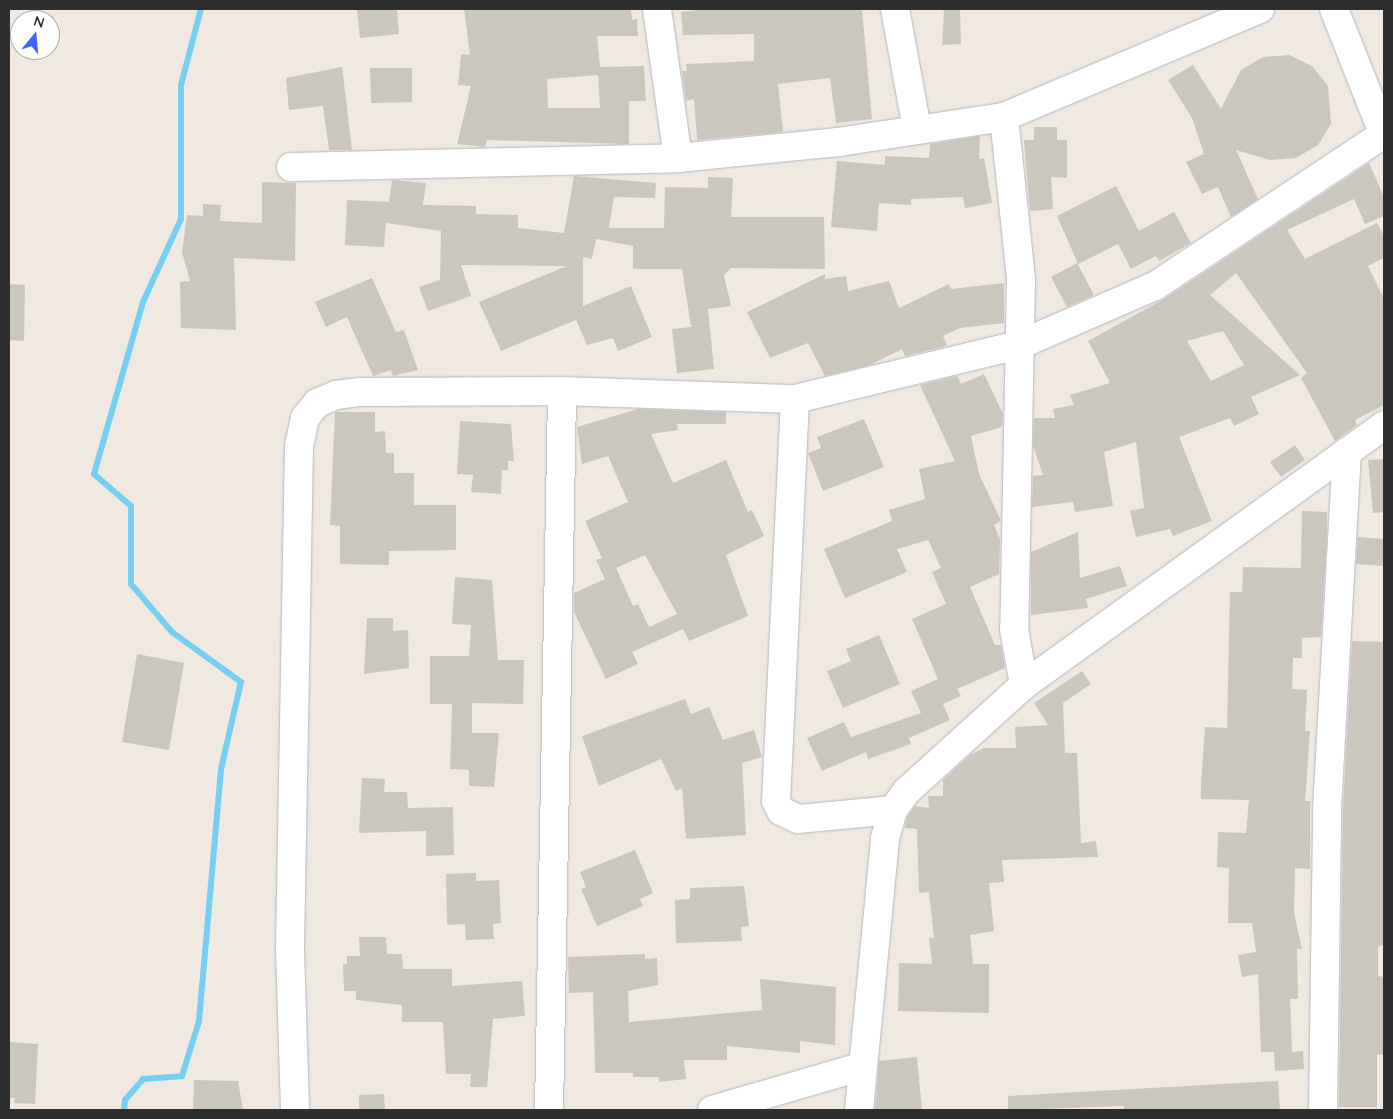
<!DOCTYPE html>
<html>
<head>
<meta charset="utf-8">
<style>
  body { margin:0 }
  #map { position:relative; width:1393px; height:1119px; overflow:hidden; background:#efe9e1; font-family:Quicksand,sans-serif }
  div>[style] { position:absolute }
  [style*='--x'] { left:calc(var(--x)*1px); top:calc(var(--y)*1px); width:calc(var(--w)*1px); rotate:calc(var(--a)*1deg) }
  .stream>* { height:6px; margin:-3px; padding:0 3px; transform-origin:3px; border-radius:3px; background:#75cff0 }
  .building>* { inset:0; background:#cbc7bf }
  .roads { filter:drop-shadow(0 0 1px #b4b7c1) drop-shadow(0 0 1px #b4b7c1) }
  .minor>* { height:28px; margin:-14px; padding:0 14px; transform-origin:14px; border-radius:14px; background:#fff }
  span { translate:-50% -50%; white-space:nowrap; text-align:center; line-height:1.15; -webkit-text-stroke:5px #fff; paint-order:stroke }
  .frame { position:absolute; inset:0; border:10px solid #2e2e2e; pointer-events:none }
  .north { position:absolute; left:10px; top:10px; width:50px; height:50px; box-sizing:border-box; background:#fff; border:1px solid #ababab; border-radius:50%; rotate:17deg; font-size:14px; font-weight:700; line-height:20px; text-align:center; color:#2e2e2e }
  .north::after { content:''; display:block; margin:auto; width:18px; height:22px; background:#4264fb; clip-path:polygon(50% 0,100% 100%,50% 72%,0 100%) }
</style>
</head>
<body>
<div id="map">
  <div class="stream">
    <div style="--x:124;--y:1110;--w:10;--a:-84"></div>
    <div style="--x:125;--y:1100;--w:28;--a:-49"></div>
    <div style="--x:143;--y:1079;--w:39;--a:-4"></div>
    <div style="--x:182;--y:1076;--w:58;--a:-72.8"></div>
    <div style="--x:199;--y:1021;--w:253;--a:-85"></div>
    <div style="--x:221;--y:769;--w:89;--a:-77.1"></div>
    <div style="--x:241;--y:682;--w:85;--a:-144.1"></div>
    <div style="--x:172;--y:632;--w:63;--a:-130.5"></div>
    <div style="--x:131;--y:584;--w:78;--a:-90"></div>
    <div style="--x:131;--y:506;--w:49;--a:-139.1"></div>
    <div style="--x:94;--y:474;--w:179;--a:-74.1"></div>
    <div style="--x:143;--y:302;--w:91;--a:-65.4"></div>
    <div style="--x:181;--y:219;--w:134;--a:-90"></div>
    <div style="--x:181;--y:85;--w:79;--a:-75.3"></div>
  </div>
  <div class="building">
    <div style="clip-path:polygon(357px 9px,397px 9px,399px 34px,360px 38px)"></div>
    <div style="clip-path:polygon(evenodd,464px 9px,631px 9px,632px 20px,637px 19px,638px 36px,597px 36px,600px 67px,644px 66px,646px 101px,629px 101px,629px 144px,487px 140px,485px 147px,457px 144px,471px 86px,458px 85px,461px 54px,470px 55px,464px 9px,598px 75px,600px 108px,548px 108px,547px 79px,598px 75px)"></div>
    <div style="clip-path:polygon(710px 9px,862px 9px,872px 119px,836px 123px,830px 78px,778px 84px,783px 132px,697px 140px,694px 99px,686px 101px,682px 71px,687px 71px,686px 64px,754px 61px,754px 34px,683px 35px,681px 12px)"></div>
    <div style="clip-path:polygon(944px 9px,960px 9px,961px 44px,942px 45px)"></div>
    <div style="clip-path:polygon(1289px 55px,1312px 66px,1328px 86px,1331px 124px,1318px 145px,1296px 158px,1270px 160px,1236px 150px,1258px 199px,1231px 217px,1218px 187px,1202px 194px,1186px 162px,1204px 154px,1192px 118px,1168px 80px,1193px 65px,1221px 109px,1241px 70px,1263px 57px)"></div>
    <div style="clip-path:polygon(342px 67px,352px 150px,329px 150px,323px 106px,289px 110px,286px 78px)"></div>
    <div style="clip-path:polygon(370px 68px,412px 68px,412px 102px,371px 103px)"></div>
    <div style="clip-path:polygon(1034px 127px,1057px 127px,1057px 140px,1067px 140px,1067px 178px,1051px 177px,1053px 209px,1030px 211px,1024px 140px,1034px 140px)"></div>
    <div style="clip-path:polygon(980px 136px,979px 159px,984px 158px,992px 203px,965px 208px,963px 197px,911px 199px,911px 205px,879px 203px,877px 231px,831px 227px,837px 161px,885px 165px,885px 156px,929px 158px,930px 144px)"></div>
    <div style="clip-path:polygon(evenodd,1369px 163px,1384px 197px,1384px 216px,1365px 224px,1354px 199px,1287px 230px,1305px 259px,1377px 223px,1384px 236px,1384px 258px,1368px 266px,1384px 299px,1384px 405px,1355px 420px,1357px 425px,1335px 441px,1301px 378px,1307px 373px,1236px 273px,1210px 295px,1300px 375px,1251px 397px,1259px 414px,1234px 426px,1230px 418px,1179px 437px,1212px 521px,1173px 536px,1170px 529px,1136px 537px,1130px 511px,1144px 508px,1136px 442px,1104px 452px,1113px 506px,1075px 512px,1073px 502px,1032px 507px,1033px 476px,1043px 475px,1033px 446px,1034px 418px,1055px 418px,1053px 409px,1074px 405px,1070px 395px,1110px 383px,1088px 341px,1164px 299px,1369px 163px,1223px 331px,1244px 365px,1211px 381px,1187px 341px,1223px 331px)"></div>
    <div style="clip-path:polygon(574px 176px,656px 183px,655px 198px,614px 197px,609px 228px,664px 228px,665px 187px,708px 188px,708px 177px,733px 178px,731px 217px,824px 217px,825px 269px,731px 268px,724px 275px,731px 306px,708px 309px,714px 369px,677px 373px,672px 329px,691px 327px,682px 269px,633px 269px,633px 246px,596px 239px,592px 259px,583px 257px,583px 306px,631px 286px,652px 337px,618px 351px,613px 338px,587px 345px,576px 320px,501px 351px,479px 302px,567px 266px,461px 265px,471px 296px,428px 311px,419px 287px,440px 280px,441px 231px,386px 223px,384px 247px,345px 245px,347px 200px,389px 202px,392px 180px,426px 183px,423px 205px,476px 206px,476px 214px,518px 215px,518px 228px,564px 233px)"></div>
    <div style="clip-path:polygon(262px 182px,296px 183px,295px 261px,234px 258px,236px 330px,181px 328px,180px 282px,190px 281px,182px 252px,187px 215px,203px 216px,203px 204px,221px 205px,220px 221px,262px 223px)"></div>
    <div style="clip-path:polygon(1116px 186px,1139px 231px,1174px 212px,1191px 243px,1159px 261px,1156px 256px,1131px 269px,1118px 244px,1078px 264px,1057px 216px)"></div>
    <div style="clip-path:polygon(1077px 263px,1094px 295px,1067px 307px,1051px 277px)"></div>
    <div style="clip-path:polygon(825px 274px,825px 279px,846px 276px,848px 291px,889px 281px,899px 308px,949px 284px,951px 289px,1004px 283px,1004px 323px,960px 328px,943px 336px,947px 345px,943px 347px,905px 356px,902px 349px,870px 365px,825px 376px,808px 343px,770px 358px,747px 312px)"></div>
    <div style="clip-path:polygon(372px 278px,396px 332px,404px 330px,418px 370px,393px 376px,391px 370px,373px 376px,347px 317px,326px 327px,315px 302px)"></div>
    <div style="clip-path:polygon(9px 284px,25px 285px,24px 341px,9px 340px)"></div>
    <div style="clip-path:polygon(984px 374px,1003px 414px,1002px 427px,971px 436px,979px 474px,1001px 521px,994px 525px,1000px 539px,999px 574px,970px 587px,995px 645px,1001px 645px,1005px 668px,957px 689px,961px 696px,943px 704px,950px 720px,909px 738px,911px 744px,868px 759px,866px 752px,822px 771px,807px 738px,844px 722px,851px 737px,921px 713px,911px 691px,938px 679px,912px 619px,946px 604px,932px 572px,941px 568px,928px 540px,897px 549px,907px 572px,845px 598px,824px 549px,892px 521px,889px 510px,925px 499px,919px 469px,955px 461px,920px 385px,957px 376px,961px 384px)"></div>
    <div style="clip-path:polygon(evenodd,638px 409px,726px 412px,726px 424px,677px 424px,678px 430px,651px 434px,673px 483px,726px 460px,748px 512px,752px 510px,764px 536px,726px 555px,748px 616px,689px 641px,683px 629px,632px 652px,638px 664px,606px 679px,574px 612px,574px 593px,605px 579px,596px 560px,602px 558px,585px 521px,628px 502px,608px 456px,582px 464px,577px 427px,638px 409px,645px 555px,677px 614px,649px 627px,638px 604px,633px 606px,616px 568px,645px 555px)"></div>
    <div style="clip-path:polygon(335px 412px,375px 412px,375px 432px,385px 431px,386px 453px,394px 453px,394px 473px,414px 473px,414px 505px,456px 505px,456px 550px,389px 551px,389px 565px,340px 564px,340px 526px,330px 525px)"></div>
    <div style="clip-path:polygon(864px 419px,884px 467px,823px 491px,808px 453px,821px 448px,817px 437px)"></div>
    <div style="clip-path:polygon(460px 421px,511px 424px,514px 461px,508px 461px,508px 470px,502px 470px,501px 494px,471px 492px,473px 475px,457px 474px)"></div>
    <div style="clip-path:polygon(1295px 445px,1305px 460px,1281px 477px,1270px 462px)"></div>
    <div style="clip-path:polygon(1384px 459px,1384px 512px,1373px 513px,1368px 460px)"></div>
    <div style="clip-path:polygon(1302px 511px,1327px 512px,1327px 536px,1321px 637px,1302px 638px,1302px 658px,1293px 658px,1292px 689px,1307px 690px,1305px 731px,1310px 731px,1305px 801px,1310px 801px,1310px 869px,1295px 868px,1294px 913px,1302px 949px,1297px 949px,1298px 999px,1290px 999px,1292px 1052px,1303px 1051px,1304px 1069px,1275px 1071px,1274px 1052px,1261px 1052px,1258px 974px,1242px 977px,1238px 955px,1256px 952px,1252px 923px,1228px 923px,1229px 868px,1217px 867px,1218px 832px,1246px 833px,1249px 800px,1201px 799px,1201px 785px,1205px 727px,1227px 728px,1230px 592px,1242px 592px,1243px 567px,1301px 568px)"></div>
    <div style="clip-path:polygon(1078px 532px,1080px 578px,1120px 566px,1127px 586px,1086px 599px,1088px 608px,1031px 615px,1031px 552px)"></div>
    <div style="clip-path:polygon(1358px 537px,1384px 539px,1384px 566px,1356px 564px)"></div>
    <div style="clip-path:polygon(455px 577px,492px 580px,498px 660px,524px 660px,523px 704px,472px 703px,472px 733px,499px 733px,494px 787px,469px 786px,469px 770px,450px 769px,452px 704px,430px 704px,430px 656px,469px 656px,471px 625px,452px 624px)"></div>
    <div style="clip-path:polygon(367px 618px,393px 618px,393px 631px,408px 630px,409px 668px,364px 674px)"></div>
    <div style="clip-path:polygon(879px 635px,900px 684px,843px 708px,827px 671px,851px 661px,846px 649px)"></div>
    <div style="clip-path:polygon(1352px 641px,1384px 642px,1384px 945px,1378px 947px,1378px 976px,1384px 977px,1384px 1055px,1377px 1054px,1377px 1107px,1339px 1107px,1343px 810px)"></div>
    <div style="clip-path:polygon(137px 654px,184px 663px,169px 750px,122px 742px)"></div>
    <div style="clip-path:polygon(1082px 671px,1091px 684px,1063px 703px,1065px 753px,1077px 753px,1081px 843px,1096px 841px,1098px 857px,1002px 860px,1004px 882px,989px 883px,994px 931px,970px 935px,973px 964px,989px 964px,989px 1013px,898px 1011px,899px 963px,932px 964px,929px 938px,934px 938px,929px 892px,919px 893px,917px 829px,905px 828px,907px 817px,915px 806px,929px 808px,928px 796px,943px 796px,943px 780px,970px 755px,984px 748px,1016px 748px,1015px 727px,1048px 725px,1034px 703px)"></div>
    <div style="clip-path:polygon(685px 699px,691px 714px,709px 707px,723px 740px,754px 730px,762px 757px,742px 763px,746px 835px,686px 839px,682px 788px,676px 791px,661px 759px,599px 786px,582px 736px)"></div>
    <div style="clip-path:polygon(362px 778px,385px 779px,384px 792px,407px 792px,408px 808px,453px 807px,454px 855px,426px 856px,426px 831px,359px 833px)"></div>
    <div style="clip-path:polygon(635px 850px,653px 893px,640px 899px,643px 906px,597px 926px,581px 889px,586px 887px,580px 872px)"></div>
    <div style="clip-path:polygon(476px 873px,476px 881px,499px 880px,501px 923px,493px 924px,494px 939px,466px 940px,465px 924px,447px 925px,446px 874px)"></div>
    <div style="clip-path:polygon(744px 886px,749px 926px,741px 927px,742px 941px,676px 943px,675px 900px,690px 899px,690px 888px)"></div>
    <div style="clip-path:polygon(359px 937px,386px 937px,387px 954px,402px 954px,403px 969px,452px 969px,452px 986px,522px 981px,525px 1016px,493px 1019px,487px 1087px,470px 1087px,471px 1074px,446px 1074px,443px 1022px,402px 1022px,402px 1005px,356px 1000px,356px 991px,344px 991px,343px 964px,347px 964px,347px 956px,360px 956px)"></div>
    <div style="clip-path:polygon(645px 954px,645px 959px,657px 958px,658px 985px,628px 991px,629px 1022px,762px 1010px,760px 979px,836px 987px,835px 1045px,800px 1041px,800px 1053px,727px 1046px,727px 1060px,684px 1060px,686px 1079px,659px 1082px,659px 1077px,633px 1077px,633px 1073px,595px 1073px,593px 992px,569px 993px,568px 957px)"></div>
    <div style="clip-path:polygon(9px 1042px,38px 1044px,35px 1104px,14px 1103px,15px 1098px,9px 1098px)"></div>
    <div style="clip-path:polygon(917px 1057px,922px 1110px,875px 1110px,879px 1061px)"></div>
    <div style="clip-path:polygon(194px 1080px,238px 1081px,243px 1110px,193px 1110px)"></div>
    <div style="clip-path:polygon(1278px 1081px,1280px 1110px,1124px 1110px,1124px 1106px,1008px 1110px,1008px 1096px)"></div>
    <div style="clip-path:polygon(384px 1094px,385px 1110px,359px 1110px,359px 1095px)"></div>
  </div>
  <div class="roads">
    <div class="minor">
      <div style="--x:657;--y:9;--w:150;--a:82"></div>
      <div style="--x:895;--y:9;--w:122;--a:79.6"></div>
      <div style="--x:1334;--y:9;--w:136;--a:68.4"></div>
      <div style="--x:1004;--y:117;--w:163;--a:84"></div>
      <div style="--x:1021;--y:279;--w:350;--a:91.1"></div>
      <div style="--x:1014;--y:629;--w:57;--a:79.9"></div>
      <div style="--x:291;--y:167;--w:387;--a:-1.3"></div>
      <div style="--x:678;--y:158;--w:161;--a:-5.7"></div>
      <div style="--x:838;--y:142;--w:168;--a:-8.6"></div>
      <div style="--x:1004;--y:117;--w:278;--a:-22.9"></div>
      <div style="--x:795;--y:399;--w:402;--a:92.7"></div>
      <div style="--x:776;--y:801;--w:11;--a:63"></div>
      <div style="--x:781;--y:811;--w:19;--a:25"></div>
      <div style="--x:798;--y:819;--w:95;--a:-5.4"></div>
      <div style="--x:295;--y:1110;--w:163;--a:-91.8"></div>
      <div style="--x:290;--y:947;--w:501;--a:-88.97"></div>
      <div style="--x:299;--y:446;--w:29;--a:-78"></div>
      <div style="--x:305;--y:418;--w:19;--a:-51"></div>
      <div style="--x:317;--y:403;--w:21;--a:-23"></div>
      <div style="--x:336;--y:395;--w:25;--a:-7"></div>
      <div style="--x:361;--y:392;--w:201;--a:-0.3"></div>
      <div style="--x:562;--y:391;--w:233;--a:2"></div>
      <div style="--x:795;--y:399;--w:230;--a:-13.6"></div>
      <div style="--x:1019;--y:345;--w:148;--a:-23.5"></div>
      <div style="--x:1155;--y:286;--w:275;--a:-33.6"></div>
      <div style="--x:549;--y:1110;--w:719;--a:-88.96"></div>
      <div style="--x:712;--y:1110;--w:154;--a:-16.2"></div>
      <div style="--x:859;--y:1110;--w:273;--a:-84.5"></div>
      <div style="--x:885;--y:838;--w:29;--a:-74"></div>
      <div style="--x:893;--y:810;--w:24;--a:-54"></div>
      <div style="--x:907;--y:791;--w:158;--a:-42.2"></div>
      <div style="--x:1024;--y:685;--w:444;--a:-35.8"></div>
      <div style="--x:1323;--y:1110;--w:301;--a:-89.2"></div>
      <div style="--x:1327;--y:809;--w:358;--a:-86.8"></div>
    </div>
  </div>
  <div class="frame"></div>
  <div class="north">N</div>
</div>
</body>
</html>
